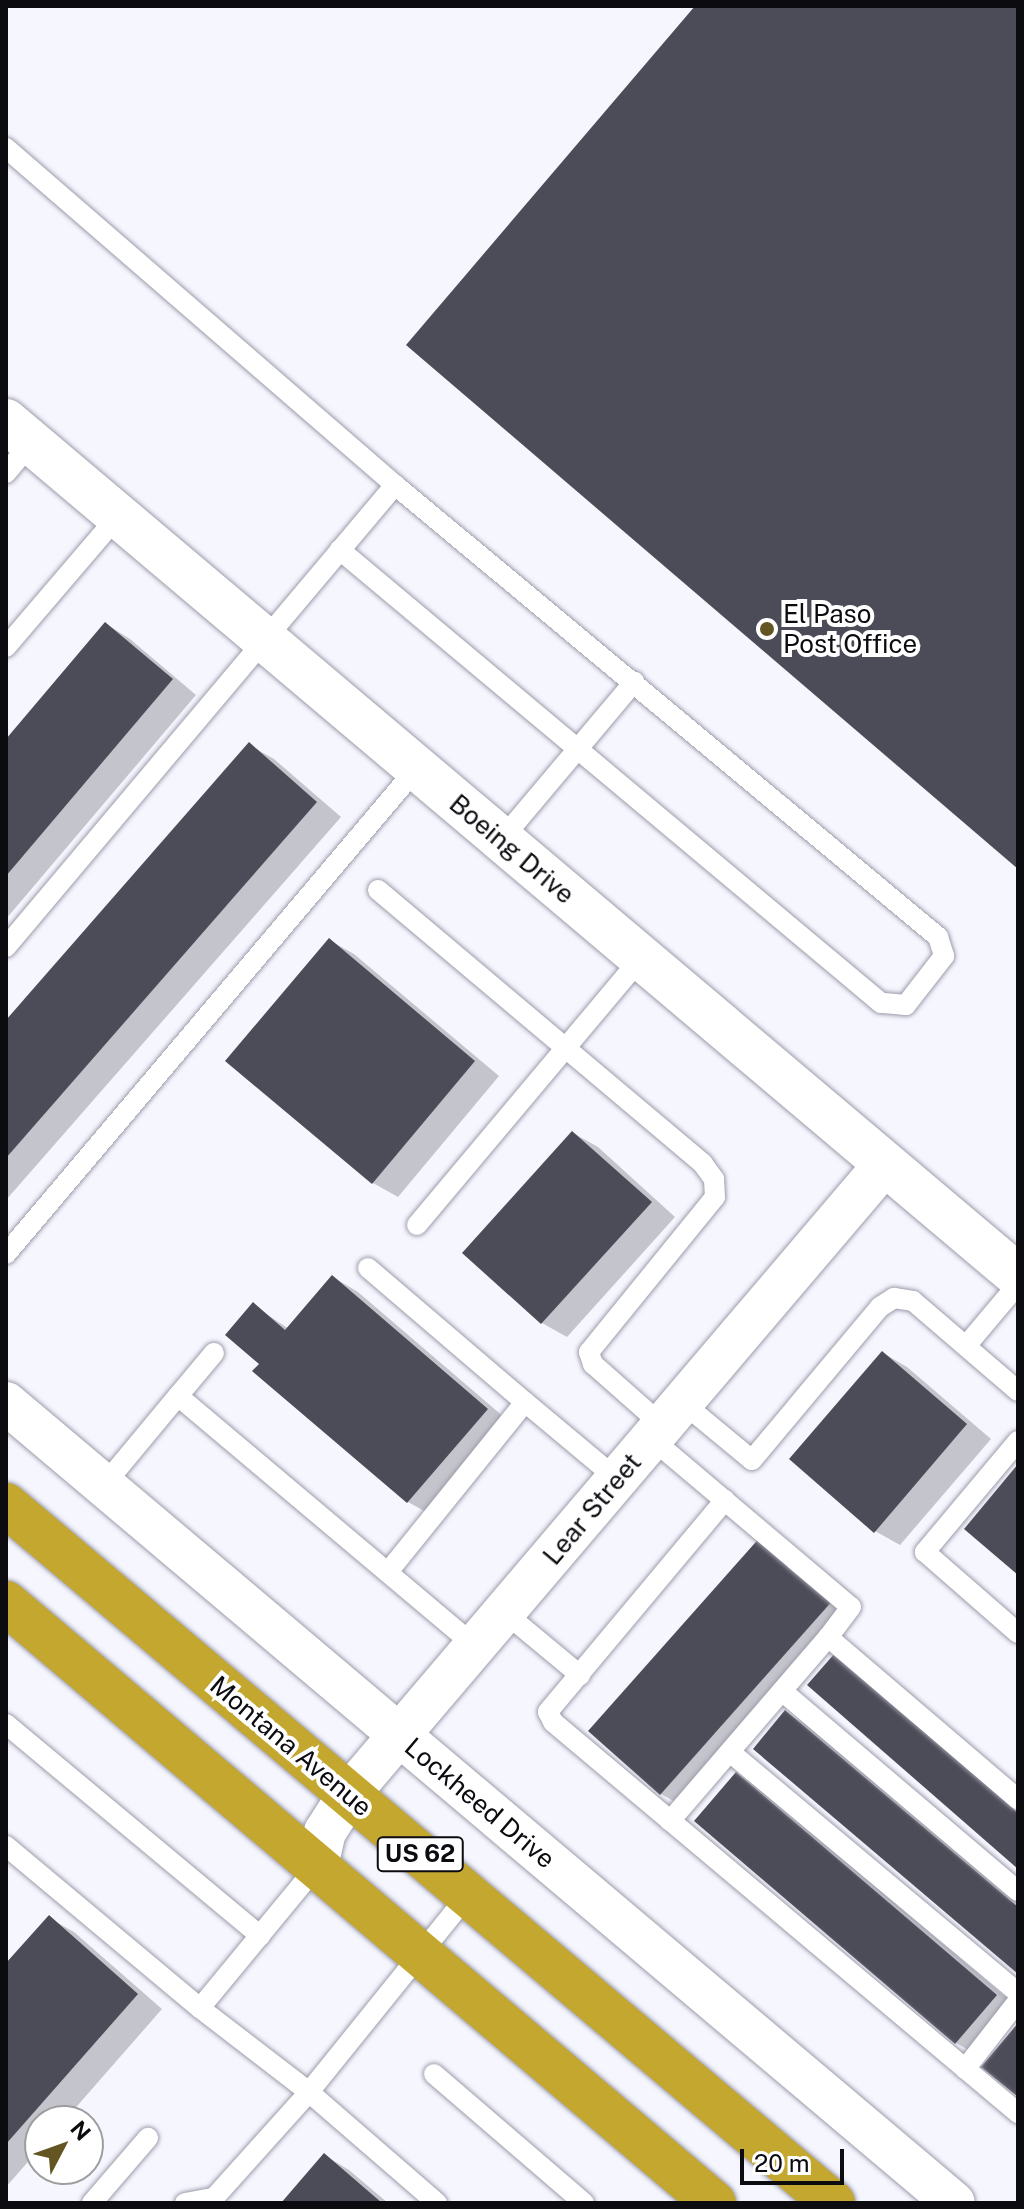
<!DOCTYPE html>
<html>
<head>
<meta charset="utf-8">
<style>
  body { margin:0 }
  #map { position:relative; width:1024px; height:2209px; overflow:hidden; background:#f6f6ff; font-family:"Public Sans",sans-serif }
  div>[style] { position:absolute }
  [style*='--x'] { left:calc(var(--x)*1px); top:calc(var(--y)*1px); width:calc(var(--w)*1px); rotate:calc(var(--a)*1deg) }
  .shadow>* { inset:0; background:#0003 }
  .building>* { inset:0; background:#4c4c58 }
  .roads { filter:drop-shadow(0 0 2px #9d9dab) drop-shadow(0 0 2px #9d9dab) }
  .lane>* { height:20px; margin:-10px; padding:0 10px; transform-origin:10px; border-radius:10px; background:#fff }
  .street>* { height:42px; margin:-21px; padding:0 21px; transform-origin:21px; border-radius:21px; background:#fff }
  .secondary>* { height:44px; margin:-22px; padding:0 22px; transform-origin:22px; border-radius:22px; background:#fff }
  .highway>* { height:44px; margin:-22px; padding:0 22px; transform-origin:22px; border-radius:22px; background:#c4a72e }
  .dots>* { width:22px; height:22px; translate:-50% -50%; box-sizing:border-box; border:4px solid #fff; border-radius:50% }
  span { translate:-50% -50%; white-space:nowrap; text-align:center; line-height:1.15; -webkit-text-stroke:8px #fff; paint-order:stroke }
  .shield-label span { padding:2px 6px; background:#fff; border:2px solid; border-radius:6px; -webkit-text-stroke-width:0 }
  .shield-label { font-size:24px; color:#0b0b10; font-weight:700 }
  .poi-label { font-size:26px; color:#0b0b10 }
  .left { translate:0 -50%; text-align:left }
  .street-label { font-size:26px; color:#0b0b10 }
  .frame { position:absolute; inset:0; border:8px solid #0b0b10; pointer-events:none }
  .north { position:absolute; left:24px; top:2105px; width:80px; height:80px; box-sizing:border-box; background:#fff; border:2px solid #9d9d9f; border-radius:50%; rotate:49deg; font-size:22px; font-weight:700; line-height:32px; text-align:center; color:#0b0b10 }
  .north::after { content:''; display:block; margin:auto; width:28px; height:36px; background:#635623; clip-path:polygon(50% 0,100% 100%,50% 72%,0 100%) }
  .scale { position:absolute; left:740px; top:2149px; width:104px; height:36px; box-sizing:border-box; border:4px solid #0b0b10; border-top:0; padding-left:10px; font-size:24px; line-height:28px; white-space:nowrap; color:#0b0b10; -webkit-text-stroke:6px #fff; paint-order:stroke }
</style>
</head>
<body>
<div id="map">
  <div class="shadow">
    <div style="clip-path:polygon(106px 624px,130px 639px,196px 695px,6px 919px,6px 742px)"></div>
    <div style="clip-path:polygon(249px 745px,274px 759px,341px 817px,6px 1200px,6px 1023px)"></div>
    <div style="clip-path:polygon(329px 940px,354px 954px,499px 1076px,398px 1197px,373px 1183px,228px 1061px)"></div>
    <div style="clip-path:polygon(573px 1133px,598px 1147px,675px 1217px,567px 1337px,542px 1323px,465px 1252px)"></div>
    <div style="clip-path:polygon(333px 1277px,358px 1292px,512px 1424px,433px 1516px,408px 1502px,255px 1370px,261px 1364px,253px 1305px,289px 1329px)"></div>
    <div style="clip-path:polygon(883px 1353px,907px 1367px,991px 1439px,900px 1545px,875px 1531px)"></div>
    <div style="clip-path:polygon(762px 1538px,857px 1614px,686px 1808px,661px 1794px,590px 1731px)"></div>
    <div style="clip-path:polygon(786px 1713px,811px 1727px,1018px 1902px,1018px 1971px)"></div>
    <div style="clip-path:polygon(736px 1774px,761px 1789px,1018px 2008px,981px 2057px,956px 2043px,696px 1821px)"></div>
    <div style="clip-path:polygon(49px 1918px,74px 1932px,162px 2009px,64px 2121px,40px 2121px,40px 2148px,6px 2187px,6px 1966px)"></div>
    <div style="clip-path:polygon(324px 2155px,349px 2170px,388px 2203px,284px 2203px)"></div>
  </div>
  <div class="building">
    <div style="clip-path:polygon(695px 6px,1018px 6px,1018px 869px,406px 345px)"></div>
    <div style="clip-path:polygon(105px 622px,173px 679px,6px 876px,6px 739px)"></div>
    <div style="clip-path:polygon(249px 742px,317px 802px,6px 1158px,6px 1020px)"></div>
    <div style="clip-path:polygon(329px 938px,475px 1061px,372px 1184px,225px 1061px)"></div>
    <div style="clip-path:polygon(572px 1131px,652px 1202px,541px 1324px,462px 1253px)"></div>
    <div style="clip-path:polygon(332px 1275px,488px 1409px,407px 1503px,252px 1371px,259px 1364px,225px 1335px,253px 1302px,285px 1330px)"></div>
    <div style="clip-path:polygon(882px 1351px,967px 1424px,874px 1533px,789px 1459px)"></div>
    <div style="clip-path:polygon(1018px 1464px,1018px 1575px,964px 1529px)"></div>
    <div style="clip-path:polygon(762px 1535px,834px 1599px,660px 1795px,588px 1731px)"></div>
    <div style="clip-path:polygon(835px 1653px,1018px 1813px,1018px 1869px,807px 1685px)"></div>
    <div style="clip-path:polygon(785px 1710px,1018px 1907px,1018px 1974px,753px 1749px)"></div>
    <div style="clip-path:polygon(736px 1772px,997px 1995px,955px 2044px,694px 1821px)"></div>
    <div style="clip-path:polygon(49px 1915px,138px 1994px,6px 2144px,6px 1963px)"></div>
    <div style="clip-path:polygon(1018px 2023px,1018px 2097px,981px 2067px)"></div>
    <div style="clip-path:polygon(324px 2153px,382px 2203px,281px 2203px)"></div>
  </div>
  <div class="roads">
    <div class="lane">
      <div style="--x:6;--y:148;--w:515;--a:40.9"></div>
      <div style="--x:395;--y:485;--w:707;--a:39.77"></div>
      <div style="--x:938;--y:937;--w:20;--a:72"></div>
      <div style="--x:944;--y:956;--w:62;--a:127.8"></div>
      <div style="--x:906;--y:1005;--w:25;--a:-175"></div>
      <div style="--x:881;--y:1003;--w:706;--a:-140.06"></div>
      <div style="--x:6;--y:473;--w:39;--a:-50"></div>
      <div style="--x:6;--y:647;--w:172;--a:-49.5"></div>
      <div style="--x:501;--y:840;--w:207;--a:-49.9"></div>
      <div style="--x:378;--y:890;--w:425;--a:40.1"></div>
      <div style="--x:703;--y:1164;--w:19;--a:54"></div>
      <div style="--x:714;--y:1179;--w:18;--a:87"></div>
      <div style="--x:715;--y:1197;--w:200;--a:129.1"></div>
      <div style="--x:589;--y:1352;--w:13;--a:72"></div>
      <div style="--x:593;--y:1364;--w:94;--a:41.5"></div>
      <div style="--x:6;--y:947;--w:604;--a:-49.9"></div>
      <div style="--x:417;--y:1225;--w:349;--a:-50"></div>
      <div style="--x:6;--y:1254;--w:636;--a:-49.78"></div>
      <div style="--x:368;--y:1268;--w:206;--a:40.5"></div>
      <div style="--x:966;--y:1346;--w:81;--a:-50"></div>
      <div style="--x:178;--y:1396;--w:56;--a:-50.1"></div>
      <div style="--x:683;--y:1403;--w:89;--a:39.6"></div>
      <div style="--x:752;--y:1460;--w:199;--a:-50.1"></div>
      <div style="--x:880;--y:1307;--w:17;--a:-33"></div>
      <div style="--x:894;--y:1298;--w:19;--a:9"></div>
      <div style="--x:913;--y:1301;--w:138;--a:40.6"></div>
      <div style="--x:652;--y:1439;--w:260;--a:40.2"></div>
      <div style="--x:851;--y:1607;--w:38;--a:127"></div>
      <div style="--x:828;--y:1637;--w:250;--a:40.5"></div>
      <div style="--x:1018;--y:1441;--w:145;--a:130"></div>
      <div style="--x:925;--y:1552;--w:123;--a:41.1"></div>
      <div style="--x:104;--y:1485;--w:116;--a:-50.3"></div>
      <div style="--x:178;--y:1396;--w:388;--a:40.1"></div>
      <div style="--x:725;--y:1500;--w:276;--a:129.9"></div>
      <div style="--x:548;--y:1712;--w:11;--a:63"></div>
      <div style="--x:553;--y:1722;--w:608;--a:40.06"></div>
      <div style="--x:388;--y:1572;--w:218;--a:-51.1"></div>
      <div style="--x:525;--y:1402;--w:120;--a:39.9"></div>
      <div style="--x:504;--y:1612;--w:99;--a:39.7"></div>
      <div style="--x:782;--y:1691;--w:309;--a:40.3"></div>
      <div style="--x:6;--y:1724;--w:331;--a:39.8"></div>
      <div style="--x:730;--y:1752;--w:376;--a:39.9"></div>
      <div style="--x:670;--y:1821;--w:243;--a:-49.3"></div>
      <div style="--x:6;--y:1846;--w:253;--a:39.9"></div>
      <div style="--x:200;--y:2008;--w:184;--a:-50.5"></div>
      <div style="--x:965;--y:2069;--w:86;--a:-52.1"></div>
      <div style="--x:434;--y:2074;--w:198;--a:40.7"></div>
      <div style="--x:92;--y:2203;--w:86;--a:-49.3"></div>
      <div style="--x:185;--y:2203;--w:29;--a:-10"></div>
      <div style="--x:214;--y:2198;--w:142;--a:-48.1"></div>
      <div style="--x:309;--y:2092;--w:138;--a:-142.4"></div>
      <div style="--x:437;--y:2203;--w:169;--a:-139.1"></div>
      <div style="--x:309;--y:2092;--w:253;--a:-51.1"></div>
    </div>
    <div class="street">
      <div style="--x:6;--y:1403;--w:1240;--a:40.16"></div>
      <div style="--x:317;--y:1866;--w:35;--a:-77"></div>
      <div style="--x:325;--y:1832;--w:45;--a:-57.7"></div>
      <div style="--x:349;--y:1794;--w:827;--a:-49.61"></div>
    </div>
    <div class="secondary">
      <div style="--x:6;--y:421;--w:1325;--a:40.19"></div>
    </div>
    <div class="highway">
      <div style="--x:6;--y:1505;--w:1082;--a:40.16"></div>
      <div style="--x:6;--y:1603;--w:928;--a:40.28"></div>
    </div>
  </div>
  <div class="dots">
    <div style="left:767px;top:629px;background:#635623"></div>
  </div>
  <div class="shield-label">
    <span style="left:420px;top:1854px">US 62</span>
  </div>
  <div class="poi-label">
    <span class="left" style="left:783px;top:629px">El Paso<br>Post Office</span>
  </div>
  <div class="street-label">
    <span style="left:512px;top:849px;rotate:40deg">Boeing Drive</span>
    <span style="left:592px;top:1509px;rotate:-50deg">Lear Street</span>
    <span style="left:291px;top:1746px;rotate:40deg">Montana Avenue</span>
    <span style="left:480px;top:1803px;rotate:40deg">Lockheed Drive</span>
  </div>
  <div class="frame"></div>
  <div class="north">N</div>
  <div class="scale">20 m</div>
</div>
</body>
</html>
